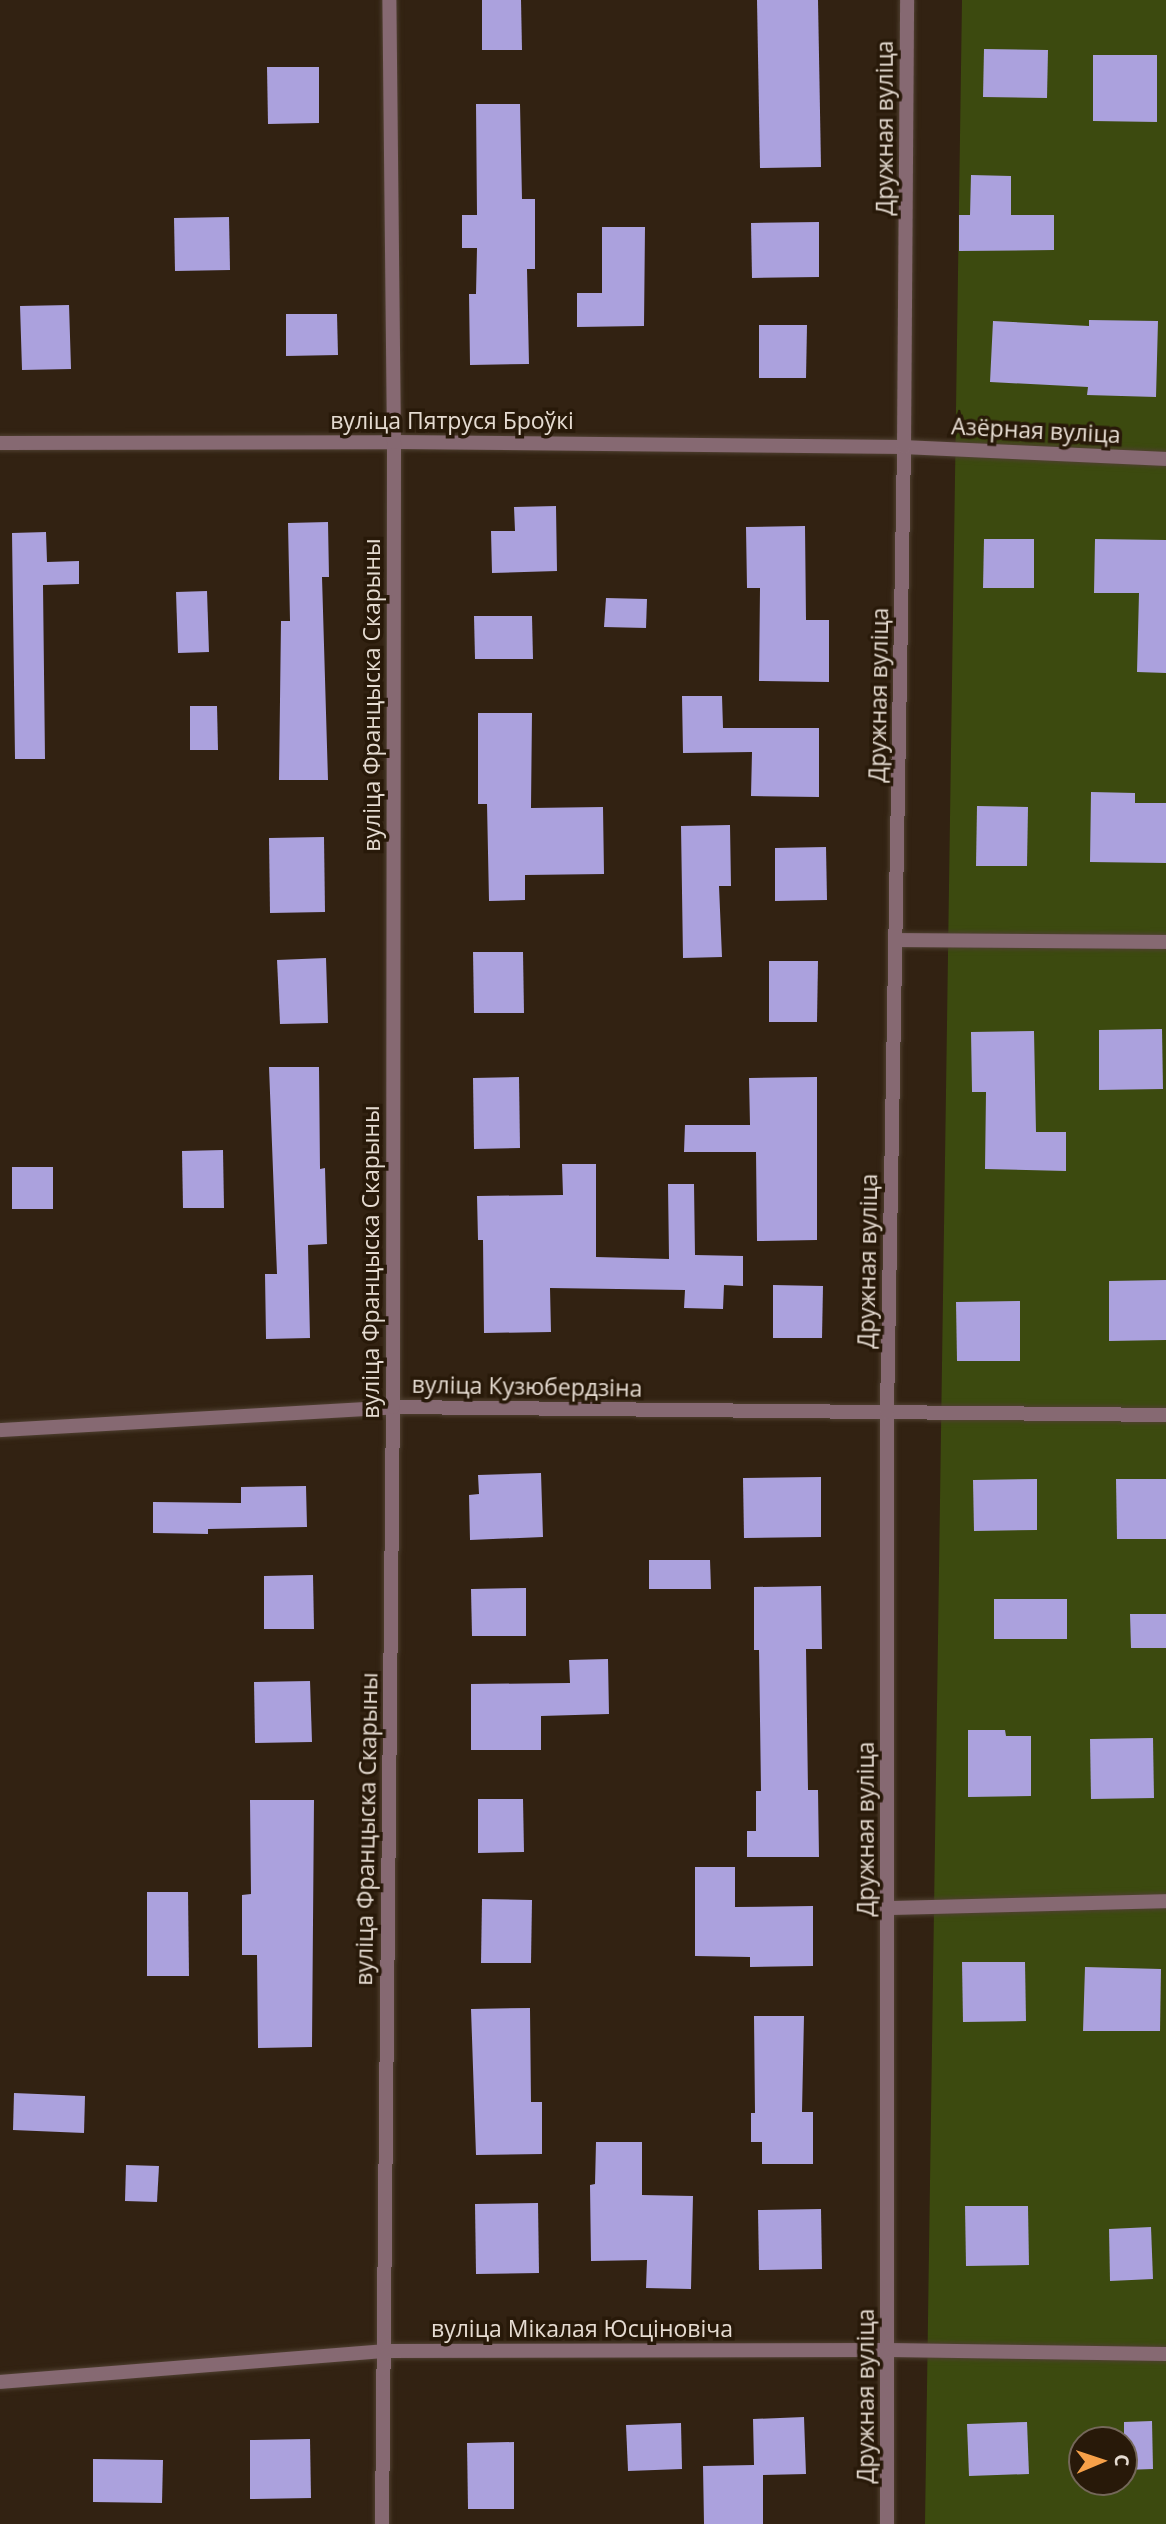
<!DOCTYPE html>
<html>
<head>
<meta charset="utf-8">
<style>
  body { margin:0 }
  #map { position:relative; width:1166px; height:2524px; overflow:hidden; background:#322212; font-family:"Open Sans",sans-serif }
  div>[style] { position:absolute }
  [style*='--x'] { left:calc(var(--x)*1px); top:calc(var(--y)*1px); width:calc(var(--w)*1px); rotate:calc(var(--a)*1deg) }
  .green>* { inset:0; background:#3c4a0f }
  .building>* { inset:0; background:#aba1dd }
  .roads { filter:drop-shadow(0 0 2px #4f4031) drop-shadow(0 0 2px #4f4031) }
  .street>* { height:14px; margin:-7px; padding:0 7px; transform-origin:7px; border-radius:7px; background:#866972 }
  span { translate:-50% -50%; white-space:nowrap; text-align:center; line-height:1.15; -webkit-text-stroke:7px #281909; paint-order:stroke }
  .street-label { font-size:23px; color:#e5dbd1 }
  .north { position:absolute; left:1068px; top:2426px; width:70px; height:70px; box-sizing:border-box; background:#281909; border:2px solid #746759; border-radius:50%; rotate:88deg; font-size:19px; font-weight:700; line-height:28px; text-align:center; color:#e5dbd1 }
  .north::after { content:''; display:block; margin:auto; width:24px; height:32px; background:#f7a149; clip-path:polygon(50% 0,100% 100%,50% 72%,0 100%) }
</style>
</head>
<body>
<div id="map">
  <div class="green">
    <div style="clip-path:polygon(evenodd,962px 0,1166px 0,1166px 2524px,925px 2524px,962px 0,1082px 2440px,1124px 2440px,1124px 2482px,1082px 2482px,1082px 2440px)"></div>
  </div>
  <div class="building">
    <div style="clip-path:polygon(482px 0,521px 0,522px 50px,482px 50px)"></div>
    <div style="clip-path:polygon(757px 0,818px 0,821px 167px,760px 168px)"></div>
    <div style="clip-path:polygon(984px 49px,1048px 50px,1047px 98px,983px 97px)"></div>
    <div style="clip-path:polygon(1093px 55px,1157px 55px,1157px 122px,1093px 121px)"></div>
    <div style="clip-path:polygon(267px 67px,319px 67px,319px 123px,268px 124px)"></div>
    <div style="clip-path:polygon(476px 104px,520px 104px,522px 199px,535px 199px,535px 269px,527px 269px,529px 364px,470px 365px,469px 294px,476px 294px,477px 248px,462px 248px,462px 215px,477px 215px)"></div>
    <div style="clip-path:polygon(971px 175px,1011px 176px,1011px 215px,1054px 215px,1054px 250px,959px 251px,959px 215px,970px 215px)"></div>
    <div style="clip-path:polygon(229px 217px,230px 270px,175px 271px,174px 218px)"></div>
    <div style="clip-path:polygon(819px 222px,819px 277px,752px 278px,751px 223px)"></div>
    <div style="clip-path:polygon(602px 227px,645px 227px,644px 326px,577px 327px,577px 293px,602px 293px)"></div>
    <div style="clip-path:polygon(69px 305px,71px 369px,22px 370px,20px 306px)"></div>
    <div style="clip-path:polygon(286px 314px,337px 314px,338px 355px,286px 356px)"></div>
    <div style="clip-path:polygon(1089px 320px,1158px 321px,1156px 397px,1087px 395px,1088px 387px,990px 382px,993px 321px,1089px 326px)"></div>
    <div style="clip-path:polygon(759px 325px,807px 325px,806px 378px,759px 378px)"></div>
    <div style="clip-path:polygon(556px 506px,557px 571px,492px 573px,491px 531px,515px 531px,514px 507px)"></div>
    <div style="clip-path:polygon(328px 522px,329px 577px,322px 577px,328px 780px,279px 780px,281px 621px,290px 621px,288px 523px)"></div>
    <div style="clip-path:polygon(805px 526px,806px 620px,829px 620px,829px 682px,759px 681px,760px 588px,747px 588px,746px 527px)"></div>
    <div style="clip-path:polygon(46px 532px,47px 562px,79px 561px,79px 584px,43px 585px,45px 759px,15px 759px,12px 533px)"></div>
    <div style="clip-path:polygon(984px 539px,1034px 539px,1034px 588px,983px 588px)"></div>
    <div style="clip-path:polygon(1095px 539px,1166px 540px,1166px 673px,1137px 672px,1139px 593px,1094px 593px)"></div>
    <div style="clip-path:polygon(207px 591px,209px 652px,178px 653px,176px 592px)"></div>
    <div style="clip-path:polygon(606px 598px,647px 599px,646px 628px,604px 627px)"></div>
    <div style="clip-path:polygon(474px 616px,532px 616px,533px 659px,475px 659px)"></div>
    <div style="clip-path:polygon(682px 696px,722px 696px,723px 728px,819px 728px,819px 797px,751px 796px,752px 752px,683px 753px)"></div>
    <div style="clip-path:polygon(190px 706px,217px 706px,218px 750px,190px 750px)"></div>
    <div style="clip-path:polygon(478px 713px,532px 713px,531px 808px,603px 807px,604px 874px,525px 875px,525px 900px,489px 901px,487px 804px,478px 804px)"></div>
    <div style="clip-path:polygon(1091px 792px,1135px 793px,1135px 803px,1166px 803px,1166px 863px,1090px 862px)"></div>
    <div style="clip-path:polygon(977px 806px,1028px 807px,1027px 866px,976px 866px)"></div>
    <div style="clip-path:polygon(730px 825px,731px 886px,719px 886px,722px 957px,683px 958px,681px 826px)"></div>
    <div style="clip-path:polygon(324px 837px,325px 912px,270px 913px,269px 838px)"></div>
    <div style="clip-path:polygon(826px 847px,827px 900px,775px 901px,775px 848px)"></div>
    <div style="clip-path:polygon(473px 952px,523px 952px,524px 1013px,474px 1013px)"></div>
    <div style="clip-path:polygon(326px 958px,328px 1023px,280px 1024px,277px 960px)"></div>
    <div style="clip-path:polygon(769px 961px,818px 961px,817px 1022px,769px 1022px)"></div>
    <div style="clip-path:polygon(1162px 1029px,1163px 1089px,1099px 1090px,1099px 1030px)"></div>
    <div style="clip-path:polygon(1034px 1031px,1036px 1132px,1066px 1132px,1066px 1171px,985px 1169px,986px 1092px,972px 1092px,971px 1032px)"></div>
    <div style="clip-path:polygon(269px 1067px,319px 1067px,320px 1169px,325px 1168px,327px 1244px,308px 1245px,310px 1338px,266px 1339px,265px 1274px,277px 1274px)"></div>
    <div style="clip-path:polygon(519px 1077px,520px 1148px,474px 1149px,473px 1078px)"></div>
    <div style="clip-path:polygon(817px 1077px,817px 1240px,757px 1241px,756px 1152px,684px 1152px,685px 1125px,750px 1125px,749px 1078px)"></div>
    <div style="clip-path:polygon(223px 1150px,224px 1208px,183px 1208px,182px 1151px)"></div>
    <div style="clip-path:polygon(562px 1164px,596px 1164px,596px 1257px,669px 1259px,668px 1184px,694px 1184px,695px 1255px,743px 1256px,743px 1286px,724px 1285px,723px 1309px,684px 1308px,685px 1290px,550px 1288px,551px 1332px,484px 1333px,483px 1240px,478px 1240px,477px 1196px,563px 1195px)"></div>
    <div style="clip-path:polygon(12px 1167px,53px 1167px,53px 1209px,12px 1209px)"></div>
    <div style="clip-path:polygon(1166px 1280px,1166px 1340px,1109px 1341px,1109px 1281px)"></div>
    <div style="clip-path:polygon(773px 1285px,823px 1286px,822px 1338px,773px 1338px)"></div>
    <div style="clip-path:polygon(1020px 1301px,1020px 1361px,957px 1361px,956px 1302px)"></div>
    <div style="clip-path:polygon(541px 1473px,543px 1537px,470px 1540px,469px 1495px,479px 1494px,478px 1475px)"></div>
    <div style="clip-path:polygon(821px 1477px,821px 1537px,744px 1538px,743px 1478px)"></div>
    <div style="clip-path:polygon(1037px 1479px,1037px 1530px,974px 1531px,973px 1480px)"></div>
    <div style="clip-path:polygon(1116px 1479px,1166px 1479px,1166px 1539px,1117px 1539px)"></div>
    <div style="clip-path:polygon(306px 1486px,307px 1527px,208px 1529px,208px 1534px,153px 1533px,153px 1502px,241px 1503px,241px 1487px)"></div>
    <div style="clip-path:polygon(649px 1560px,710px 1560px,711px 1589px,649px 1589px)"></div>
    <div style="clip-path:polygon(313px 1575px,314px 1629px,264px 1629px,264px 1576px)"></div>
    <div style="clip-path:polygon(821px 1586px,822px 1649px,806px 1649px,808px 1790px,818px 1790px,819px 1857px,747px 1857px,747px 1831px,756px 1831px,756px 1791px,761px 1791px,759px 1650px,754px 1650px,754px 1587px)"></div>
    <div style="clip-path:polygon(526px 1588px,526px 1636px,472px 1636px,471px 1589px)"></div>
    <div style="clip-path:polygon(994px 1599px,1067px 1599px,1067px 1639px,994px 1639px)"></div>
    <div style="clip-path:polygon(1130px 1614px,1166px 1614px,1166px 1648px,1131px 1648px)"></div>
    <div style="clip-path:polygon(608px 1659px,609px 1714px,541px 1716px,541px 1750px,471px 1750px,471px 1684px,570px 1683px,569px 1660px)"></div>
    <div style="clip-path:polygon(310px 1681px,312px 1742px,255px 1743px,254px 1682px)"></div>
    <div style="clip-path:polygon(968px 1730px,1005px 1730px,1006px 1736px,1031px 1736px,1031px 1796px,968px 1797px)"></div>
    <div style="clip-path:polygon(1153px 1738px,1154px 1798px,1091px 1799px,1090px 1739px)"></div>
    <div style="clip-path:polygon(478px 1799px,523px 1799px,524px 1852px,478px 1853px)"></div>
    <div style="clip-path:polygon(250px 1800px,314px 1800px,312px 2047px,258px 2048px,257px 1955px,242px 1955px,242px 1895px,251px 1894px)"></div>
    <div style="clip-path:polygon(695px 1867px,735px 1867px,735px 1907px,813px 1906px,813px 1966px,750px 1967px,750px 1957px,695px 1956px)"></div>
    <div style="clip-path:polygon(147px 1892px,188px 1892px,189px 1976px,147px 1976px)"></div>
    <div style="clip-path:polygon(482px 1899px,532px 1900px,531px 1963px,481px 1963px)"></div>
    <div style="clip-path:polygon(962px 1962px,1025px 1962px,1026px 2021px,963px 2022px)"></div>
    <div style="clip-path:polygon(1085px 1967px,1161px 1969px,1160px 2031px,1083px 2031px)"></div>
    <div style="clip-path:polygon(530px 2008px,531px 2102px,542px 2102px,542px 2154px,476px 2155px,471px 2009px)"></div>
    <div style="clip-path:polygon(754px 2016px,804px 2016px,802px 2112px,813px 2112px,813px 2164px,762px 2164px,762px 2142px,751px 2142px,751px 2113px,755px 2113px)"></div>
    <div style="clip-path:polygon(14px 2093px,85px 2096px,84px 2133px,13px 2130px)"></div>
    <div style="clip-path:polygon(596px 2142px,642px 2142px,642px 2195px,693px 2196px,691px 2289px,646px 2288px,647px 2260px,591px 2261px,590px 2185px,595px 2184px)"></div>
    <div style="clip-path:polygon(126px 2165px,159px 2166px,157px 2202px,125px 2201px)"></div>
    <div style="clip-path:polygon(538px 2203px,539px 2273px,476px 2274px,475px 2204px)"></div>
    <div style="clip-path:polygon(965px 2206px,1028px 2206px,1029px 2265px,966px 2266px)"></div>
    <div style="clip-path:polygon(821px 2209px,822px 2269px,759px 2270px,758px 2210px)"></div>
    <div style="clip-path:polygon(1151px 2227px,1153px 2279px,1110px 2281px,1109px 2229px)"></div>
    <div style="clip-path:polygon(804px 2417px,806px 2474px,763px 2475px,763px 2524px,704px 2524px,703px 2466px,754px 2465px,753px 2419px)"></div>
    <div style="clip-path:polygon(1152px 2421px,1153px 2469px,1124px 2470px,1124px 2422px)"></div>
    <div style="clip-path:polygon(1027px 2422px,1029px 2474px,969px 2476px,967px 2424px)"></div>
    <div style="clip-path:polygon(681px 2423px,682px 2469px,628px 2471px,626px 2425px)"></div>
    <div style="clip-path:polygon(310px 2439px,311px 2498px,250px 2499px,250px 2440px)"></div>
    <div style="clip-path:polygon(514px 2442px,514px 2509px,468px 2509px,467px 2443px)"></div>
    <div style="clip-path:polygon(93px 2459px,163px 2460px,162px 2503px,93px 2502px)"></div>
  </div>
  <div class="roads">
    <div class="street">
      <div style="--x:0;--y:443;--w:394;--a:-0.1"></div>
      <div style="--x:394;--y:442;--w:510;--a:0.56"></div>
      <div style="--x:904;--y:447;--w:262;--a:2.6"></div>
      <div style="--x:897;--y:940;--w:269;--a:0.4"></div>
      <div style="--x:0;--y:1430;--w:394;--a:-3.3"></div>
      <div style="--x:393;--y:1407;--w:773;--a:0.59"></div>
      <div style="--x:888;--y:1908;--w:278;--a:-1.4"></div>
      <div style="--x:0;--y:2382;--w:384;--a:-4.6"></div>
      <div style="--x:383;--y:2351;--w:505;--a:-0.11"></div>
      <div style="--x:888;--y:2350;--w:278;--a:0.8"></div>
      <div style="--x:382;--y:2524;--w:1117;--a:-89.44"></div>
      <div style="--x:393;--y:1407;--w:965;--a:-89.94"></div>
      <div style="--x:394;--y:442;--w:442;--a:-90.6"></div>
      <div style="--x:887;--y:2524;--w:1112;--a:-90"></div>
      <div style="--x:887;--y:1412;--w:965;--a:-88.99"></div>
      <div style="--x:904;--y:447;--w:447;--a:-89.6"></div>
    </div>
  </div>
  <div class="street-label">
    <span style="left:884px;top:128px;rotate:-90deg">Дружная вуліца</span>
    <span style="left:452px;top:420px">вуліца Пятруся Броўкі</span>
    <span style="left:1036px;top:430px;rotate:3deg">Азёрная вуліца</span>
    <span style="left:371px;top:695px;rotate:-90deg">вуліца Францыска Скарыны</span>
    <span style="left:878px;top:695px;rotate:-89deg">Дружная вуліца</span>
    <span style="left:867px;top:1261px;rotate:-89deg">Дружная вуліца</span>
    <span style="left:370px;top:1262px;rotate:-90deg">вуліца Францыска Скарыны</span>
    <span style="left:527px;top:1386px;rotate:1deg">вуліца Кузюбердзіна</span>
    <span style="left:366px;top:1829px;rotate:-89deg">вуліца Францыска Скарыны</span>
    <span style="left:865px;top:1829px;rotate:-90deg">Дружная вуліца</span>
    <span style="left:582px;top:2328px">вуліца Мікалая Юсціновіча</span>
    <span style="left:865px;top:2396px;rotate:-90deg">Дружная вуліца</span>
  </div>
  <div class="north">С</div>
</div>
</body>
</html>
